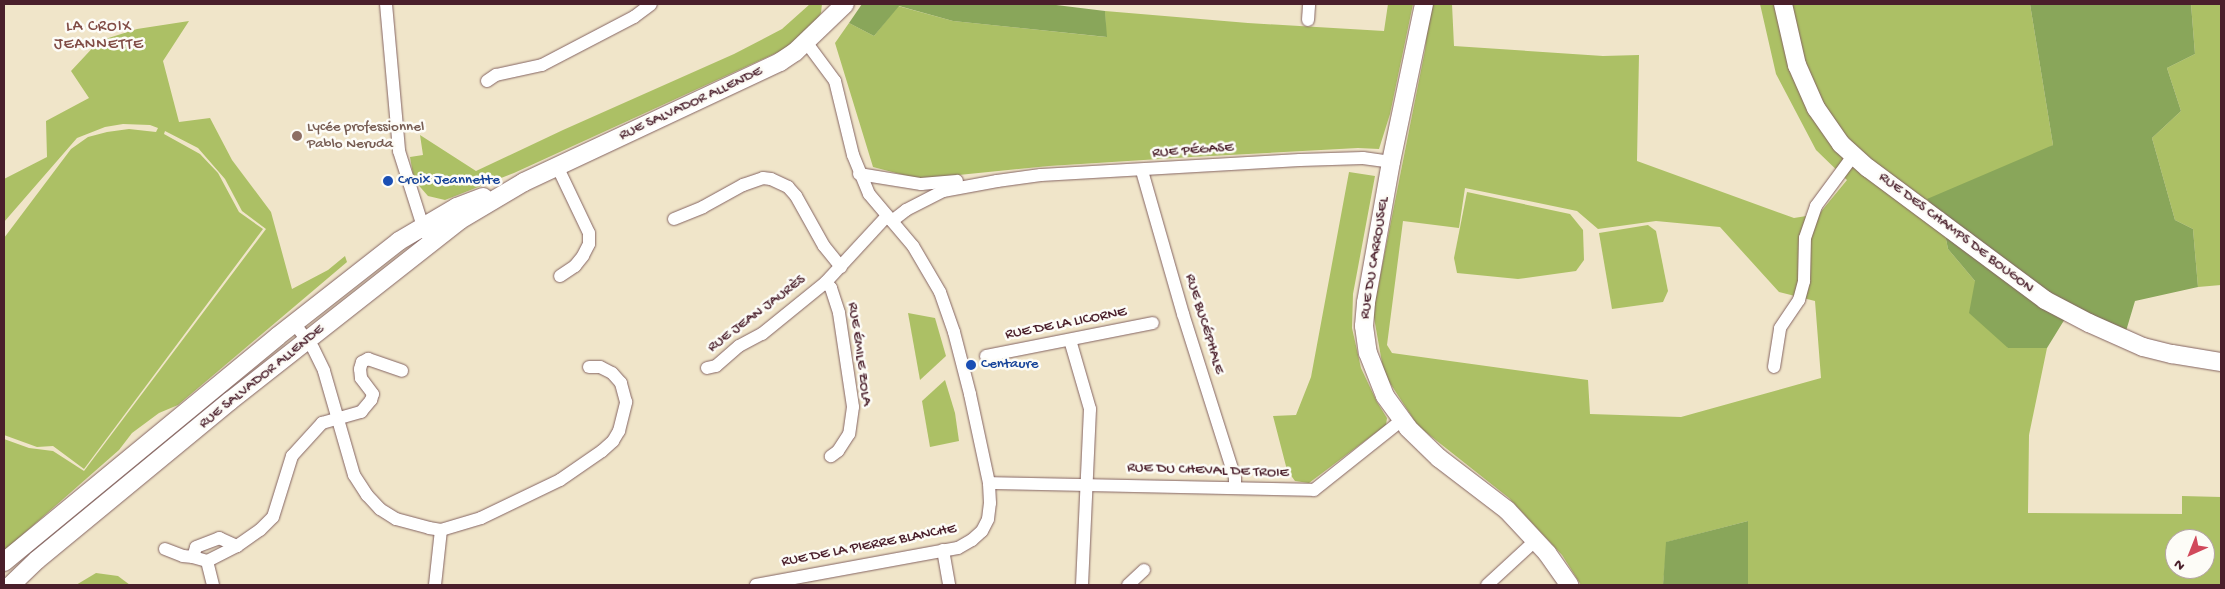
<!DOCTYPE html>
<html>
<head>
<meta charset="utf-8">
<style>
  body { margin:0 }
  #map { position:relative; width:2225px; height:589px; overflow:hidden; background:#f0e5c9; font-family:"Gochi Hand",sans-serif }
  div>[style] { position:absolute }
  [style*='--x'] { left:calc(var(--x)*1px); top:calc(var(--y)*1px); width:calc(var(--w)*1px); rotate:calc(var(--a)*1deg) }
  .green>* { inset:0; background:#acc065 }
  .forest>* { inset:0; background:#89a65a }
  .roads { filter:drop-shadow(0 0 1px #846462) drop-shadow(0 0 1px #846462) }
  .street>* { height:12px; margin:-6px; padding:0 6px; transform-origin:6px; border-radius:6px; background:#fff }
  .secondary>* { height:18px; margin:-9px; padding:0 9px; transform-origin:9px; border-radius:9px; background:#fff }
  .dots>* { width:14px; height:14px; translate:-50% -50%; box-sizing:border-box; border:2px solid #fdfcf7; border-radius:50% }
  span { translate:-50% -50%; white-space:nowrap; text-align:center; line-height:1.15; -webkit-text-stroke:5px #fdfcf7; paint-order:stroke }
  .street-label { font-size:15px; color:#4a1f2b }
  .education-label { font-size:15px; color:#785e54 }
  .left { translate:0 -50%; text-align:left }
  .transit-label { font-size:15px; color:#164399 }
  .neighbourhood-label { font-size:16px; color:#814c45; letter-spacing:1px }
  .frame { position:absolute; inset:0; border:5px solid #4a1f2b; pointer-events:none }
  .north { position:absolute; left:2165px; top:529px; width:50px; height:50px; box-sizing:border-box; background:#fdfcf7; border:1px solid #b5a4a5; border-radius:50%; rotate:224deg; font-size:14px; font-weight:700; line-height:20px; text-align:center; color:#4a1f2b }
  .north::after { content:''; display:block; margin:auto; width:18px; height:22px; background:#d1495b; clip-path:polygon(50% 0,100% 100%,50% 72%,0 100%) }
</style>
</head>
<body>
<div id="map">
  <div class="green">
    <div style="clip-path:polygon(810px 4px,822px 4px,821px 13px,816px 21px,785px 49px,514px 173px,445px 200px,428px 196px,414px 180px,410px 157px,423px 155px,420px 135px,476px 171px,563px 130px,734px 54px,782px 29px)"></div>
    <div style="clip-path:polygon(1388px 4px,1413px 4px,1390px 114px,1379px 149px,1358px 148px,1191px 157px,1049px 166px,919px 179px,873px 167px,835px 43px,849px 23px,874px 36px,898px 6px,953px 21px,1106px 37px,1105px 11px,1248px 23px,1384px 31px)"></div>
    <div style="clip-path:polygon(evenodd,1430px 4px,1452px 4px,1454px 46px,1603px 56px,1639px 55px,1637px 161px,1794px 218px,1819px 214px,1847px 180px,1816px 150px,1776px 74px,1760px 4px,2030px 4px,2053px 145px,1941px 214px,1948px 249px,1975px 281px,2008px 348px,2047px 348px,2029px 435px,2028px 513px,2182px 514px,2182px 496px,2221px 497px,2221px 585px,1748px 585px,1748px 521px,1667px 542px,1663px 585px,1581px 585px,1562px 555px,1509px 498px,1418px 426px,1384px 374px,1373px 312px,1425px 50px,1430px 4px,1465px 188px,1577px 211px,1598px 229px,1656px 221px,1720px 227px,1779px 292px,1815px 301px,1821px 378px,1681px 417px,1590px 414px,1588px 380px,1392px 353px,1387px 345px,1403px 221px,1459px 228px,1465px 188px,1430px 4px,2175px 539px,2205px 539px,2205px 569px,2175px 569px,2175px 539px)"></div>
    <div style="clip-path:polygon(2191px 4px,2221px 4px,2221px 285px,2198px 287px,2193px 229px,2175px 220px,2152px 138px,2181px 111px,2167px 68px,2195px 54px)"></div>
    <div style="clip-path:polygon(189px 21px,163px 61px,179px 122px,210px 118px,232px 160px,271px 212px,292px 289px,328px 270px,345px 256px,347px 262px,178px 405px,159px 413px,132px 433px,119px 450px,4px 551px,4px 439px,29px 448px,53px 451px,84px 471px,266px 229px,242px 211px,225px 179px,198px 148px,165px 131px,164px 134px,200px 154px,218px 173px,239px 212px,263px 229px,84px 469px,53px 446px,37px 447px,4px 435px,4px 238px,71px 149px,88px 137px,107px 132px,129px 129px,156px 132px,158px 128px,150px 125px,123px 124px,105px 127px,77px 138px,4px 222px,4px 179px,47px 157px,46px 121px,89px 98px,71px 71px,99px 41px,137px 29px)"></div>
    <div style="clip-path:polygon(1349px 172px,1375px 176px,1353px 294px,1352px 328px,1361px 368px,1377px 402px,1387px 418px,1386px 425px,1309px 483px,1295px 481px,1287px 470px,1273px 416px,1296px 415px,1311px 377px)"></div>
    <div style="clip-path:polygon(1467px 192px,1570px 214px,1583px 230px,1584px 260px,1576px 271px,1518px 279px,1457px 273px,1454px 258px)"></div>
    <div style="clip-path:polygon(1648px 225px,1656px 231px,1668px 291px,1663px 302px,1612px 309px,1599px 233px)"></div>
    <div style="clip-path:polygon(908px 313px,935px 318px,946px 356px,920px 380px)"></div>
    <div style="clip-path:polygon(945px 380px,955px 413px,959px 441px,930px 447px,922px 401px)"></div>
    <div style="clip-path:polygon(96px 573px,118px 576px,130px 585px,76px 585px)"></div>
  </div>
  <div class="forest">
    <div style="clip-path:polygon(862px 4px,1048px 4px,1105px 11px,1107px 37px,953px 21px,899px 6px,874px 36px,849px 23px)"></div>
    <div style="clip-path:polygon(2030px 4px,2191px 4px,2195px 54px,2167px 68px,2181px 111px,2152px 138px,2175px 220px,2193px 229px,2198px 287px,2135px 301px,2126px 331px,2071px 309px,2047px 348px,2008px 348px,1969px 313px,1975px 281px,1948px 249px,1941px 214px,1927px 199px,2053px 145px)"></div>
    <div style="clip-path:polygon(1748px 521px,1748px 585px,1663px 585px,1666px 542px)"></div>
  </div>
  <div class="roads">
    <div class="street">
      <div style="--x:386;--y:4;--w:148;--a:84.9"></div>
      <div style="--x:399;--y:151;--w:86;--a:72.4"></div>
      <div style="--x:1308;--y:20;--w:16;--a:-86"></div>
      <div style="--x:487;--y:81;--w:11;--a:-34"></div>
      <div style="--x:496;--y:75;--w:47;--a:-12.3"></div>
      <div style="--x:542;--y:65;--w:104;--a:-27.6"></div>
      <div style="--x:634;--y:17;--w:21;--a:-37"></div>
      <div style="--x:557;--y:166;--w:74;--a:64.5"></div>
      <div style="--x:589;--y:233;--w:11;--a:90"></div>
      <div style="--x:589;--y:244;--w:13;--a:117"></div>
      <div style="--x:583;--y:256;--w:13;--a:129"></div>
      <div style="--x:575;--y:266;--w:18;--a:146"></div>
      <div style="--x:1142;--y:171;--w:149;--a:74"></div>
      <div style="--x:1183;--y:314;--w:172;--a:72.4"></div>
      <div style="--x:1235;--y:478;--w:9;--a:90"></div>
      <div style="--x:859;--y:174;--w:63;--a:9.2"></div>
      <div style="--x:921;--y:184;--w:36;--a:-5"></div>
      <div style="--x:674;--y:219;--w:31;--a:-22"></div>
      <div style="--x:703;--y:207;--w:46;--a:-28.8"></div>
      <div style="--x:743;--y:185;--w:21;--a:-19"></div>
      <div style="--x:763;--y:178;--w:8;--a:7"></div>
      <div style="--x:771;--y:179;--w:19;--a:25"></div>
      <div style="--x:788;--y:187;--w:12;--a:48"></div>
      <div style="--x:796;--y:196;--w:57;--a:60.8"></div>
      <div style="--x:824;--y:246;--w:27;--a:51"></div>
      <div style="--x:892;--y:221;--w:18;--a:-38"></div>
      <div style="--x:906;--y:210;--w:42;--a:-27.2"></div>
      <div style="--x:943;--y:191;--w:55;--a:-10.5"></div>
      <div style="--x:997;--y:181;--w:44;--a:-7.8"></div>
      <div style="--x:1041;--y:175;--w:259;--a:-3.3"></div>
      <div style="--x:1300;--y:160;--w:63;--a:-1.8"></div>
      <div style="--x:1363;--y:158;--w:28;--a:8"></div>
      <div style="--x:826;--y:282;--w:8;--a:50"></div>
      <div style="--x:831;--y:288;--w:26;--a:72"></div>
      <div style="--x:839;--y:313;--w:95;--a:81.5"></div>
      <div style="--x:853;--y:407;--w:27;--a:98"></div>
      <div style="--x:849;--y:434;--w:20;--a:123"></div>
      <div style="--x:838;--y:451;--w:9;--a:144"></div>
      <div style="--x:294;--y:323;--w:31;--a:53"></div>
      <div style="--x:313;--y:348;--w:25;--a:64"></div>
      <div style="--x:324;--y:371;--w:108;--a:73.9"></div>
      <div style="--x:354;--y:475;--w:24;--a:57"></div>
      <div style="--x:367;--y:495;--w:19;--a:47"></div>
      <div style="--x:380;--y:509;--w:19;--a:32"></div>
      <div style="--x:396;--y:519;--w:34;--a:15"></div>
      <div style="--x:429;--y:528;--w:12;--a:9"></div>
      <div style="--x:441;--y:530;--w:42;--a:-16.7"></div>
      <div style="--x:481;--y:518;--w:88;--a:-25.7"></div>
      <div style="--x:560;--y:480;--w:51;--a:-34.6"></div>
      <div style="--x:602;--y:451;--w:15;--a:-42"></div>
      <div style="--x:613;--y:441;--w:12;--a:-59"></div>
      <div style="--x:619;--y:431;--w:30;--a:-76"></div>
      <div style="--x:626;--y:402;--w:20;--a:-105"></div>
      <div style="--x:621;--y:383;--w:13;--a:-132"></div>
      <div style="--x:612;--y:373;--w:13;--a:-153"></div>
      <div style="--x:600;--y:367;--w:11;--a:180"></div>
      <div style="--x:1070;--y:340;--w:72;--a:73.8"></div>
      <div style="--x:1090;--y:409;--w:176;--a:92.6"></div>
      <div style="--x:986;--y:356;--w:170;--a:-11.2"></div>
      <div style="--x:1774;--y:367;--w:39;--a:-81"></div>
      <div style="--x:1780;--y:328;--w:34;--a:-56"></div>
      <div style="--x:1799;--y:300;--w:20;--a:-75"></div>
      <div style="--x:1804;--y:281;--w:43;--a:-88.7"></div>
      <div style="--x:1805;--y:238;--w:34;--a:-71"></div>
      <div style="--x:1816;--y:206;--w:62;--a:-53.5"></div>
      <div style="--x:707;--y:368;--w:9;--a:-13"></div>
      <div style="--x:716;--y:366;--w:30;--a:-41"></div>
      <div style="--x:739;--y:346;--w:26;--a:-28"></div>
      <div style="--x:762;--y:334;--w:82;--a:-39.1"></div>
      <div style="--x:826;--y:282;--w:90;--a:-47.3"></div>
      <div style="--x:989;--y:483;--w:325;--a:1.2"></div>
      <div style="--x:1314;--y:490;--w:112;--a:-38.5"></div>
      <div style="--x:219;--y:538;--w:20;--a:24"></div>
      <div style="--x:237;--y:546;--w:34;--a:153"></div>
      <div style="--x:207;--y:561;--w:15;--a:-164"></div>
      <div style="--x:193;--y:557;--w:10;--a:-73"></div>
      <div style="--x:196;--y:547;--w:25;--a:-21"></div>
      <div style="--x:237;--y:546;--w:28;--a:-35"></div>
      <div style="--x:260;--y:530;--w:18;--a:-45"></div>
      <div style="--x:273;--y:517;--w:64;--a:-72.7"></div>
      <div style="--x:292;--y:456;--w:45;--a:-47.7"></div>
      <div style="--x:322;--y:423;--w:41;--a:-15.8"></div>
      <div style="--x:361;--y:412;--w:16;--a:-50"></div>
      <div style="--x:371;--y:400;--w:6;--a:-72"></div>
      <div style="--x:373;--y:394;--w:20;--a:-127"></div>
      <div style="--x:361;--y:378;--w:9;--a:-96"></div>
      <div style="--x:360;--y:369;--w:7;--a:-74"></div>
      <div style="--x:362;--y:362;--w:7;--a:-27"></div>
      <div style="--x:368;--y:359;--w:36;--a:19"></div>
      <div style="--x:165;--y:549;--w:19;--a:21"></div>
      <div style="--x:183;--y:556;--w:10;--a:6"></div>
      <div style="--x:943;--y:550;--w:36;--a:80"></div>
      <div style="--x:207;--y:561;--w:25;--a:76"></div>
      <div style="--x:435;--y:585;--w:55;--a:-83.8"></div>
      <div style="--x:756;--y:585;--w:205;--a:-10.4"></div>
      <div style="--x:958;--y:548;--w:16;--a:-30"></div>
      <div style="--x:972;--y:540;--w:13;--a:-42"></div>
      <div style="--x:982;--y:531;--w:13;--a:-63"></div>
      <div style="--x:988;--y:519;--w:16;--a:-83"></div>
      <div style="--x:990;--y:503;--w:20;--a:-93"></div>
      <div style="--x:989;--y:483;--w:91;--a:-102.1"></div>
      <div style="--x:970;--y:394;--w:64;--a:-104.5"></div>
      <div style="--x:954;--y:332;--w:42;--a:-109.3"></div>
      <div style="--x:940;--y:292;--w:53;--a:-120.4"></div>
      <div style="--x:913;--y:246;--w:68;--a:-130.2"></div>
      <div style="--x:869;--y:194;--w:42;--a:-112.3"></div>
      <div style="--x:853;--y:155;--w:76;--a:-103.7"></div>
      <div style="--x:835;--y:81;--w:49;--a:-126.6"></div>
      <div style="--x:1128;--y:585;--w:22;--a:-43"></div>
      <div style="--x:1487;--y:585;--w:67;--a:-42.6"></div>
    </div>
    <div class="secondary">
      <div style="--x:1424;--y:4;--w:161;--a:101.8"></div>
      <div style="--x:1391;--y:162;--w:143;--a:100.1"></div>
      <div style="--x:1366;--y:303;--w:23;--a:95"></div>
      <div style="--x:1364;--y:326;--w:27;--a:82"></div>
      <div style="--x:1368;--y:353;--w:46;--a:68.4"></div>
      <div style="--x:1385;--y:396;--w:39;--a:54"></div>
      <div style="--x:1408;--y:428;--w:43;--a:44.1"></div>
      <div style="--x:1439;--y:458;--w:86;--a:37.4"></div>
      <div style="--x:1507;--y:510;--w:59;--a:47.1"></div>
      <div style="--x:1547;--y:553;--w:39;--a:55"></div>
      <div style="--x:1783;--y:4;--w:63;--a:77.1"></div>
      <div style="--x:1797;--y:65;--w:47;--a:66.2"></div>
      <div style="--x:1816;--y:108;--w:44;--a:55.2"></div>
      <div style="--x:1841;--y:144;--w:36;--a:42"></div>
      <div style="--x:1868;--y:168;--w:221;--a:36.7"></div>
      <div style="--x:2045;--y:300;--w:50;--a:27.6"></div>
      <div style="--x:2089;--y:323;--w:59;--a:24"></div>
      <div style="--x:2143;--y:347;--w:30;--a:14"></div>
      <div style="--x:2172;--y:354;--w:50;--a:9.3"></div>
      <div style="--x:4;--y:562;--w:355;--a:-39.5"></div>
      <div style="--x:278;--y:336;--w:154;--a:-38.1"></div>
      <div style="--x:399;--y:241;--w:67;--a:-30.4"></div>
      <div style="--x:457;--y:207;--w:28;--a:-21"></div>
      <div style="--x:11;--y:585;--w:36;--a:-44"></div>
      <div style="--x:37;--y:560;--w:250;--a:-39.5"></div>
      <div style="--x:230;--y:401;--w:293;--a:-38.2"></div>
      <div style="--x:460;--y:220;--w:74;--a:-30.7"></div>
      <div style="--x:524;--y:182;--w:283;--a:-25.1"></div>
      <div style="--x:780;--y:62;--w:18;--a:-34"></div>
      <div style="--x:795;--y:52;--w:69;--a:-43.8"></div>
    </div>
  </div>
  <div class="dots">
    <div style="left:297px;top:136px;background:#8d6e63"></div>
    <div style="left:388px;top:181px;background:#1a4fb4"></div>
    <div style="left:971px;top:365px;background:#1a4fb4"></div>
  </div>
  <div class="street-label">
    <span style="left:691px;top:104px;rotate:-25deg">RUE SALVADOR ALLENDE</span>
    <span style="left:1193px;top:151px;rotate:-4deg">RUE PÉGASE</span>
    <span style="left:1956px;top:233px;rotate:37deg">RUE DES CHAMPS DE BOUGON</span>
    <span style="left:1375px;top:258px;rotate:-81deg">RUE DU CARROUSEL</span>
    <span style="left:757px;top:314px;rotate:-37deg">RUE JEAN JAURÈS</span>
    <span style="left:1066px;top:324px;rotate:-11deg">RUE DE LA LICORNE</span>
    <span style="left:1204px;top:324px;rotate:73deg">RUE BUCÉPHALE</span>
    <span style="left:859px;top:354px;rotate:82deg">RUE ÉMILE ZOLA</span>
    <span style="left:262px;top:377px;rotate:-39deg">RUE SALVADOR ALLENDE</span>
    <span style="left:1208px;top:471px;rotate:2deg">RUE DU CHEVAL DE TROIE</span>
    <span style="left:869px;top:546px;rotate:-11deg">RUE DE LA PIERRE BLANCHE</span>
  </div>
  <div class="education-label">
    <span class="left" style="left:307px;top:136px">Lycée professionnel<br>Pablo Neruda</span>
  </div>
  <div class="transit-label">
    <span class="left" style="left:398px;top:181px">Croix Jeannette</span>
    <span class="left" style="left:981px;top:365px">Centaure</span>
  </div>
  <div class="neighbourhood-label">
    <span style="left:99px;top:37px">LA CROIX<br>JEANNETTE</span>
  </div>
  <div class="frame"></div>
  <div class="north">N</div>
</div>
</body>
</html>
